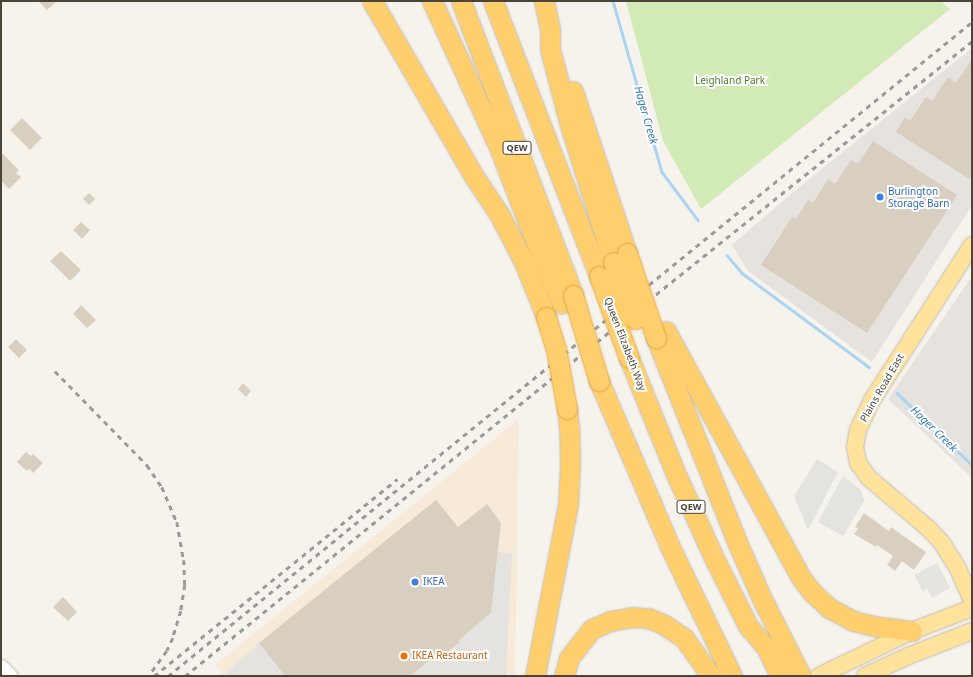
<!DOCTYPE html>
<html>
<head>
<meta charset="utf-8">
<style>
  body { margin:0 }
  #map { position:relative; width:973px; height:677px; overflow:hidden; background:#f6f3ec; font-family:"Noto Sans",sans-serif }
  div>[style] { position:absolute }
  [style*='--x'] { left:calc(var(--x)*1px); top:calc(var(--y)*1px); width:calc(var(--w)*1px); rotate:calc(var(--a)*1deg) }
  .commercial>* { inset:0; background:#f7ead8 }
  .industrial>* { inset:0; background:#e6e2dd }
  .green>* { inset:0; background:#d2eab5 }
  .parking>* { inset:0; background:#e5e3e0 }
  .stream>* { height:2.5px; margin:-1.25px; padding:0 1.25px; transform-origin:1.25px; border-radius:1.25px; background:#a9d4f2 }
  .building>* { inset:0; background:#d8cfc1 }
  .roads { filter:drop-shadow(0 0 1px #c2bbae) drop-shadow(0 0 1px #c2bbae) }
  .minor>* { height:13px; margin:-6.5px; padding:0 6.5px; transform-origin:6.5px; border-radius:6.5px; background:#fff }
  .major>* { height:16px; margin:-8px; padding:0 8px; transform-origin:8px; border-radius:8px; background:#ffe39c }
  .highway>* { height:19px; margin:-9.5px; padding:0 9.5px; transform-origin:9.5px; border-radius:9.5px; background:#ffcf6e }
  .rail>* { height:2.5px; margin-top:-1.25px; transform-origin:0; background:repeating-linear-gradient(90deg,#9a9a9a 0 5px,transparent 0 10px) }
  .bridges { filter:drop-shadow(0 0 1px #e0a43c) drop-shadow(0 0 1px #e0a43c) }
  .highway-bridge>* { height:19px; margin:-9.5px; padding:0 9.5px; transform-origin:9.5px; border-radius:9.5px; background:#ffcf6e }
  .dots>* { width:11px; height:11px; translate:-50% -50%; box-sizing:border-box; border:2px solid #fff; border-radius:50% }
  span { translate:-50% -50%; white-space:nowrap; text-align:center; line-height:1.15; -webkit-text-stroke:4px #fff; paint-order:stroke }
  .shield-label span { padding:1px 3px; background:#fff; border:1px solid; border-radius:3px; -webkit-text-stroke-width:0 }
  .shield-label { font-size:9px; color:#4b4439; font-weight:700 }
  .park-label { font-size:10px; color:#4a7f2a }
  .shop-label { font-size:10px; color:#366cbe }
  .left { translate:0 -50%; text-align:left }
  .street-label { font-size:10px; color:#4b4439 }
  .food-label { font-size:10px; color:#c56008 }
  .water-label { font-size:11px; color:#2e7ab2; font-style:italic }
  .frame { position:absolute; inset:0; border:2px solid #4b4439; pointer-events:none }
</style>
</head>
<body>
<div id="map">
  <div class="commercial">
    <div style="clip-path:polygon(519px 419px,515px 676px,218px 676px,222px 673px,215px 665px)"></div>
  </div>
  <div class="industrial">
    <div style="clip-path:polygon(972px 48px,972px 205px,872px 362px,748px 271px,732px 245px,798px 188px)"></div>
    <div style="clip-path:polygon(972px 276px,972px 478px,888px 399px)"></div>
  </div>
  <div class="green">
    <div style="clip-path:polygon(626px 1px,941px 1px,950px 9px,701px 209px,663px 141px)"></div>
  </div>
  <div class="parking">
    <div style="clip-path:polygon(954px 387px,972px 407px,972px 417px,949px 391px)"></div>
    <div style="clip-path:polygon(817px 459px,838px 472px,808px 530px,794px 496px)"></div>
    <div style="clip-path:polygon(843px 476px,861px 490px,864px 501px,843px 536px,818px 522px)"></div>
    <div style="clip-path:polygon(498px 552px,512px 553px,506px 676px,410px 676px,436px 655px,440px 658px,459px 644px,460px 639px,491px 613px)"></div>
    <div style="clip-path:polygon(937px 563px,950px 588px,932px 598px,927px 588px,923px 592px,914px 575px)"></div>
    <div style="clip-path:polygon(259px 643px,285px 676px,223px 676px)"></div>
  </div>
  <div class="stream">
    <div style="--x:613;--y:1;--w:178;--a:74"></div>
    <div style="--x:662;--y:172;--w:60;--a:53.1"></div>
    <div style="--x:727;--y:255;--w:23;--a:50"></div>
    <div style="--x:742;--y:273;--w:158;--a:36.5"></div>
    <div style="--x:897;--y:393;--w:104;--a:43.8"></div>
  </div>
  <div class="building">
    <div style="clip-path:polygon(38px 1px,57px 1px,47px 10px)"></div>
    <div style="clip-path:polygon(972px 59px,972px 174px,969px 179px,896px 132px,905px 117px,910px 121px,926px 97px,932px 101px,948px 77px,956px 83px)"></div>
    <div style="clip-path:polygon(22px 118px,42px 138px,30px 150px,10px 130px)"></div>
    <div style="clip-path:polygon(873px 141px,957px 195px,867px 333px,761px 265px,792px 217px,796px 219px,808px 200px,813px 203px,828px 179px,835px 184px,851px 160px,858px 164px)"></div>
    <div style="clip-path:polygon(1px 152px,19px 170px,16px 173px,21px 177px,9px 189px,1px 181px)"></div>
    <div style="clip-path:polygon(89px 193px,95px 199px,89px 205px,83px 199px)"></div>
    <div style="clip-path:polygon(81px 222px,90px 230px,82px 239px,73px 230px)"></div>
    <div style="clip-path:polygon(61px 251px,81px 270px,70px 281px,50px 261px)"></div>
    <div style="clip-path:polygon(81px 305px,96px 320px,87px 328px,73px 314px)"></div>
    <div style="clip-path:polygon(16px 339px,27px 350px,19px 358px,8px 347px)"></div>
    <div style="clip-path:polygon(243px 383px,251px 391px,246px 397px,238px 389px)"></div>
    <div style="clip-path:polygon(26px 452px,31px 456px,33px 454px,43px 463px,33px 473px,29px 469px,27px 471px,17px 462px)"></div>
    <div style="clip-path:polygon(436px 500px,458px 527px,487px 504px,501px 523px,491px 613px,460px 639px,459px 643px,440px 658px,436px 655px,410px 676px,285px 676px,259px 643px)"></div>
    <div style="clip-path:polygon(864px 513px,889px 531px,891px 527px,926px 552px,914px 570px,902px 561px,895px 571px,887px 565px,893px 556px,877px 545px,876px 547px,854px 534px,858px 529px,855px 527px)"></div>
    <div style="clip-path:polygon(63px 597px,77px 612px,68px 621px,53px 607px)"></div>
  </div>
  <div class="roads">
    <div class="minor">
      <div style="--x:1;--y:666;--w:14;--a:45"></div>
    </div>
    <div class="major">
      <div style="--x:972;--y:245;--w:187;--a:122.8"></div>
      <div style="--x:871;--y:402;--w:31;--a:115"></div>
      <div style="--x:858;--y:430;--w:17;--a:100"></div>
      <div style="--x:855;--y:447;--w:16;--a:79"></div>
      <div style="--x:858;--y:463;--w:19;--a:54"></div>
      <div style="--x:869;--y:478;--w:79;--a:40.4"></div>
      <div style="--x:929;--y:529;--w:19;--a:47"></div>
      <div style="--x:942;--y:543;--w:31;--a:58"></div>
      <div style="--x:958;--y:569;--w:35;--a:66"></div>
      <div style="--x:819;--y:676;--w:103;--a:-25.8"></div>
      <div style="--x:912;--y:631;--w:64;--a:-21"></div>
      <div style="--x:865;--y:676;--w:47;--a:-24.9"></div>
      <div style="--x:908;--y:656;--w:69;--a:-21.3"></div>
    </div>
    <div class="highway">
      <div style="--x:372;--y:1;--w:205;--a:59.8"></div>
      <div style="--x:475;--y:178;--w:43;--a:56.3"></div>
      <div style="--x:499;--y:214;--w:54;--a:62.5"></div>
      <div style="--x:524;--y:262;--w:59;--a:68.2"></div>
      <div style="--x:432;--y:1;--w:166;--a:65.4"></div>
      <div style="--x:501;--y:152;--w:81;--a:69.1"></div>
      <div style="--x:530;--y:228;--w:82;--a:67.2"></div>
      <div style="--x:461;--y:1;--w:315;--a:69.1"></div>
      <div style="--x:493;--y:1;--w:295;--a:68.9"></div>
      <div style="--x:544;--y:1;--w:29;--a:78"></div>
      <div style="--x:550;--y:29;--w:20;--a:90"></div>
      <div style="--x:550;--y:49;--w:83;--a:75.3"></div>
      <div style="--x:571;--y:129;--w:139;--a:72.5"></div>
      <div style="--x:573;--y:91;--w:171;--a:71.6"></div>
      <div style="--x:666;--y:331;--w:281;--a:61.3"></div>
      <div style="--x:801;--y:578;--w:18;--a:52"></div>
      <div style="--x:812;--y:592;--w:23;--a:43"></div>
      <div style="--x:829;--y:608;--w:27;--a:28"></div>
      <div style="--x:853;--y:621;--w:28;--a:13"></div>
      <div style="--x:880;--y:627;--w:32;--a:7"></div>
      <div style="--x:656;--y:338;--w:219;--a:68.3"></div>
      <div style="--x:737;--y:542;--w:62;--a:66.3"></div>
      <div style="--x:762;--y:599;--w:86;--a:63.1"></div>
      <div style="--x:629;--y:358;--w:123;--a:68"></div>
      <div style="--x:675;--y:472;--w:94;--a:65.6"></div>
      <div style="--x:714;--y:558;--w:76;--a:63.4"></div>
      <div style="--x:748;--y:626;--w:30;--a:50"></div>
      <div style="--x:767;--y:649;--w:30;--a:64"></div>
      <div style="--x:599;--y:381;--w:183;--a:66.8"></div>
      <div style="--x:671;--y:549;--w:141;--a:64.3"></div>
      <div style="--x:535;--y:676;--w:174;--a:-79.1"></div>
      <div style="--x:568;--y:505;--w:38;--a:-87"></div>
      <div style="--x:570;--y:467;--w:39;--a:-91"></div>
      <div style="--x:569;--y:428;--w:19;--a:-96"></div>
      <div style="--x:564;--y:676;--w:19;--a:-74"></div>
      <div style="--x:569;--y:658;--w:37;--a:-52"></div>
      <div style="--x:592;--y:629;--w:20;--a:-24"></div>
      <div style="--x:610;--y:621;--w:22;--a:-10"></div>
      <div style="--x:632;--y:617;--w:16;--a:4"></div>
      <div style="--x:648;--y:618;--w:16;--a:22"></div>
      <div style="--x:663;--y:624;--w:25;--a:34"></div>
      <div style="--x:684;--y:638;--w:47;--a:54.6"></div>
    </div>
  </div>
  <div class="rail">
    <div style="--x:55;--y:371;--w:132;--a:45.6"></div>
    <div style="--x:147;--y:465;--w:27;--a:56"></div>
    <div style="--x:162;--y:487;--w:38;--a:67"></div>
    <div style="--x:177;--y:522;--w:39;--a:80"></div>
    <div style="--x:184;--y:560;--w:25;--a:88"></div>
    <div style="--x:185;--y:585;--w:26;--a:99"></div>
    <div style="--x:181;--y:611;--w:28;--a:107"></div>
    <div style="--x:173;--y:638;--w:14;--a:115"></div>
    <div style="--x:167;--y:651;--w:31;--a:126"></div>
    <div style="--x:154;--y:676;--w:313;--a:-39"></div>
    <div style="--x:168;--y:676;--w:1036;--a:-39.13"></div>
    <div style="--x:185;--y:676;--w:546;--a:-39.05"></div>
    <div style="--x:609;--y:332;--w:465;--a:-38.7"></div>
  </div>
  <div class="bridges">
    <div class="highway-bridge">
      <div style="--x:627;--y:253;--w:90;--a:71.2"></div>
      <div style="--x:613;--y:262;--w:61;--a:68.9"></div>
      <div style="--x:599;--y:276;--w:87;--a:69.9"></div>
      <div style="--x:573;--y:295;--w:90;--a:73.2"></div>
      <div style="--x:546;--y:317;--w:34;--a:73"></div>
      <div style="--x:556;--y:349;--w:61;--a:79.6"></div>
    </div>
  </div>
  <div class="dots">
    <div style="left:880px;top:197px;background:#3f7fe0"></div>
    <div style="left:415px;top:582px;background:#3f7fe0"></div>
    <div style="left:404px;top:656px;background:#e8710a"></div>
  </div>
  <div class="shield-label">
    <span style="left:517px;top:148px">QEW</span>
    <span style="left:691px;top:507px">QEW</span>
  </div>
  <div class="park-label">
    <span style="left:730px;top:81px">Leighland Park</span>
  </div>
  <div class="shop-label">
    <span class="left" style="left:888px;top:197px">Burlington<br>Storage Barn</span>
    <span class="left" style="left:423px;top:582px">IKEA</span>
  </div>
  <div class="street-label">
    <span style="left:625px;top:344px;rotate:69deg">Queen Elizabeth Way</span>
    <span style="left:882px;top:388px;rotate:-60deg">Plains Road East</span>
  </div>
  <div class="food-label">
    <span class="left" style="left:412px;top:656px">IKEA Restaurant</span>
  </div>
  <div class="water-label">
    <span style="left:646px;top:115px;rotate:74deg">Hager Creek</span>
    <span style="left:934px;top:429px;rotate:44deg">Hager Creek</span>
  </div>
  <div class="frame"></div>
</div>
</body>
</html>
